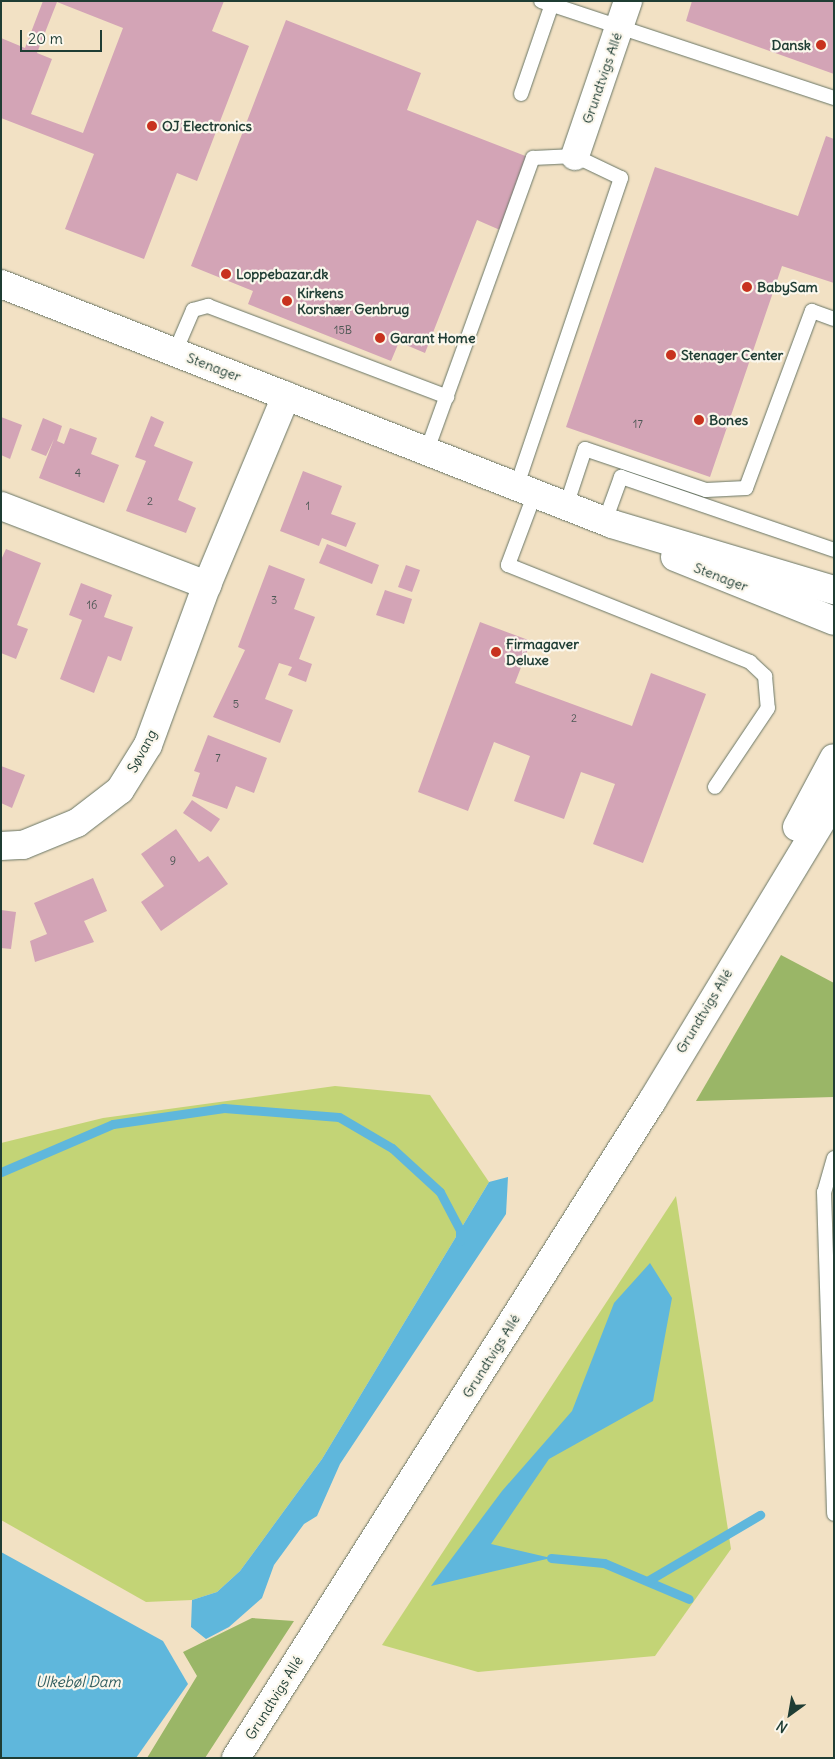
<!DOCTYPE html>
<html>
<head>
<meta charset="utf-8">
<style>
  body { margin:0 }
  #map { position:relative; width:835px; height:1759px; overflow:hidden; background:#f2e1c4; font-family:Delius,sans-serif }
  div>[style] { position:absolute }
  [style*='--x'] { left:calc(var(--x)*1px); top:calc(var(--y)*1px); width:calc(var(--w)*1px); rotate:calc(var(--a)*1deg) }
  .green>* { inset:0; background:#c3d476 }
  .forest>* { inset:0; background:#9ab667 }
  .water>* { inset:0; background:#5fb7dc }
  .stream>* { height:9px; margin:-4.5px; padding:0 4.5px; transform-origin:4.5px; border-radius:4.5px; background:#5fb7dc }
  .building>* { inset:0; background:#d3a4b6 }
  .roads { filter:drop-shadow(0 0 1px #697666) drop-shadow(0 0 1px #697666) }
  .service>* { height:14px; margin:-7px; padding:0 7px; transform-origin:7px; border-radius:7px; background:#fff }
  .minor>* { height:28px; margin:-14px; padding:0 14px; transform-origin:14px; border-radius:14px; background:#fff }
  .tertiary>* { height:28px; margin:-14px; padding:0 14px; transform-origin:14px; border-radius:14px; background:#fff }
  .dots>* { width:14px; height:14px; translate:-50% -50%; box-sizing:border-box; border:2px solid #fbf7ec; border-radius:50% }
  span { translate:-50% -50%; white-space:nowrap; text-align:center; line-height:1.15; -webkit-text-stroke:4.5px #fbf7ec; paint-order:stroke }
  .number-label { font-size:11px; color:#4c5754 }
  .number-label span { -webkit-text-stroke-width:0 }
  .poi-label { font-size:14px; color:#1f3d34; font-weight:700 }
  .right { translate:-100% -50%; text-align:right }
  .left { translate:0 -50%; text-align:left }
  .street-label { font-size:14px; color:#1f3d34 }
  .water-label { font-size:15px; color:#2f5c5e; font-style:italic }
  .frame { position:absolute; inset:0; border:2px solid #1f3d34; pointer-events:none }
  .north { position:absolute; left:765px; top:1689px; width:50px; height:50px; -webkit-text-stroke:4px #fbf7ec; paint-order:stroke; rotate:212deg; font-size:14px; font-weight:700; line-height:20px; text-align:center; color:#1f3d34 }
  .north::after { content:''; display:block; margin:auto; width:18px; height:22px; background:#1f3d34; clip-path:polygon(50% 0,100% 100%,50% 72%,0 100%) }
  .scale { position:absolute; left:20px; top:30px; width:82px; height:22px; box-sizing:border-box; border:2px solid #1f3d34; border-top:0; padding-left:6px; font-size:15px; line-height:18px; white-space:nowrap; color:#1f3d34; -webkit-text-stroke:4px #fbf7ec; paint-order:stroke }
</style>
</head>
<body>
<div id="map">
  <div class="green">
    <div style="clip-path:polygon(335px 1086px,430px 1095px,489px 1182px,322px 1459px,240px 1571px,217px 1592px,192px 1600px,146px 1602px,1px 1520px,1px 1143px,103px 1118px)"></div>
    <div style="clip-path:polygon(676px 1196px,731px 1549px,655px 1656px,478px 1672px,382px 1645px)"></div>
  </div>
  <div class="forest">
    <div style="clip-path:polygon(781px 955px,834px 983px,834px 1097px,696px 1101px)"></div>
    <div style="clip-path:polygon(252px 1618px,294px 1621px,205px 1758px,147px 1758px,197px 1676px,183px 1652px)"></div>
  </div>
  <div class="water">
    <div style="clip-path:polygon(508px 1177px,506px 1214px,340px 1464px,317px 1516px,304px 1524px,274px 1565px,262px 1598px,229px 1627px,206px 1639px,191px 1627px,192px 1600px,217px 1592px,240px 1571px,322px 1459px,489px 1182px)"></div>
    <div style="clip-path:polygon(650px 1263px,672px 1298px,653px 1401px,549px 1459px,491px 1544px,551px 1558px,431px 1586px,502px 1491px,572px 1411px,614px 1303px)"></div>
    <div style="clip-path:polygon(1px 1552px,163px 1641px,188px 1684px,136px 1758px,1px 1758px)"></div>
  </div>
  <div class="stream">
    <div style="--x:1;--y:1172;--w:122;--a:-23.2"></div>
    <div style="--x:113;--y:1124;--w:112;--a:-8.2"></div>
    <div style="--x:224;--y:1108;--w:115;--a:4.5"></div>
    <div style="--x:339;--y:1117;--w:61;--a:30.3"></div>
    <div style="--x:392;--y:1148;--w:65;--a:42.5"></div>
    <div style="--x:440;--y:1192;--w:43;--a:62.2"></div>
    <div style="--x:460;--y:1230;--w:11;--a:90"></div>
    <div style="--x:551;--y:1558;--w:53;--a:5.4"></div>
    <div style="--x:604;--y:1563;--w:92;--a:23"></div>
    <div style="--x:649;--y:1580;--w:129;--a:-30.4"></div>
  </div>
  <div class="building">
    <div style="clip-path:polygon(evenodd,43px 1px,224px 1px,212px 31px,249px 46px,197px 181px,177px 173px,144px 259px,65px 229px,94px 154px,1px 118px,1px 38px,25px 48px,43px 1px,57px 2px,123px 28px,83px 133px,31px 114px,52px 59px,37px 53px,57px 2px)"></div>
    <div style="clip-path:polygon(692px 1px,834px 1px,834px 74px,686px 21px)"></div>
    <div style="clip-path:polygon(286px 20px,421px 73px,407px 110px,528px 157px,500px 230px,477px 220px,425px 353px,399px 342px,391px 361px,248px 304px,253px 291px,191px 266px)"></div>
    <div style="clip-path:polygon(826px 136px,834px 139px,834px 283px,782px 266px,710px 477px,566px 427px,655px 167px,798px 216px)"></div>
    <div style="clip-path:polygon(151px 416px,164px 422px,154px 446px,193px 462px,178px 500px,196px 508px,186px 533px,126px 511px,146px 461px,135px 457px)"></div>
    <div style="clip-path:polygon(1px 417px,22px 425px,10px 459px,1px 455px)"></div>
    <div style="clip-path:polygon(43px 418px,62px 426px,57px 441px,64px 444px,70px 428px,97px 438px,91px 454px,119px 465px,104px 503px,39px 478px,54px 439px,46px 456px,31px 450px)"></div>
    <div style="clip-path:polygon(303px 471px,342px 486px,331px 514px,356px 523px,346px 547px,322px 538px,319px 546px,280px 531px)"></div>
    <div style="clip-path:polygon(327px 544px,379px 565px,372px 584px,319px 563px)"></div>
    <div style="clip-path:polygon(6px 549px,41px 563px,17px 625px,28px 629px,16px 659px,1px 653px,1px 560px)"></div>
    <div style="clip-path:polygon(269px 565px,305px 579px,294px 609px,315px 617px,299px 659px,312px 664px,306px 682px,288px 675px,292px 667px,279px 663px,265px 699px,293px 710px,280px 743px,213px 717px,245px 650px,238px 647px)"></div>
    <div style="clip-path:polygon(406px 565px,420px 570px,412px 592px,398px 587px)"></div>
    <div style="clip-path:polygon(81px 583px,112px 595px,104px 617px,133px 627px,121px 661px,108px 656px,94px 693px,60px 679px,82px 620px,69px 615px)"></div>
    <div style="clip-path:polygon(385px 590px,412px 599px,404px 624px,376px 615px)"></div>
    <div style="clip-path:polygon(480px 622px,531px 641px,515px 683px,632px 726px,651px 673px,706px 694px,643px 863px,593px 844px,615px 784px,581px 772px,564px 819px,514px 801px,530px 756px,494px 742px,468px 811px,418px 792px)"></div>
    <div style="clip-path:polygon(208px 735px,267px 758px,254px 793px,236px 786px,227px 809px,192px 796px,200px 773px,194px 771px)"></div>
    <div style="clip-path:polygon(1px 766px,25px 775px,12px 808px,1px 803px)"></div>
    <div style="clip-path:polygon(192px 800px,220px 819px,211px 832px,183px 813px)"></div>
    <div style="clip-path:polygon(176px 829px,199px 862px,208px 856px,228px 884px,161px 931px,141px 902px,164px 886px,141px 854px)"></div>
    <div style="clip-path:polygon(93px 878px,107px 911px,84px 921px,94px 942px,35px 962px,30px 941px,47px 934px,34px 903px)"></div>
    <div style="clip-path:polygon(1px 910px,16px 912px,11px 949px,1px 948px)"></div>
  </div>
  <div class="roads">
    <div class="service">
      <div style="--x:541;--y:1;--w:309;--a:18.3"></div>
      <div style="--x:521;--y:94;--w:98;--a:-71"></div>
      <div style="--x:175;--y:352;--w:46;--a:-66.8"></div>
      <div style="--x:193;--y:310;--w:16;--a:-15"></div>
      <div style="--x:208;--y:306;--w:256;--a:20.8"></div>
      <div style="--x:426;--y:453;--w:314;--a:-70.1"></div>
      <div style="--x:533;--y:158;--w:42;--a:-2.7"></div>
      <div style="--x:575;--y:156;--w:51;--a:25.6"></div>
      <div style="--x:621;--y:178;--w:325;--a:108.7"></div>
      <div style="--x:535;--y:493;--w:77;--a:110.6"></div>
      <div style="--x:508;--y:565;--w:261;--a:21.8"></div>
      <div style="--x:750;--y:662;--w:21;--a:43"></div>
      <div style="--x:765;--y:676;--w:32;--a:85"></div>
      <div style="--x:768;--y:708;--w:95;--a:123.9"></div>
      <div style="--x:566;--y:506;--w:60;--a:-71.6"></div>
      <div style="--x:585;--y:449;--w:128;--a:18.7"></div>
      <div style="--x:706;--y:490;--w:40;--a:-2.9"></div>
      <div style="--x:746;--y:488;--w:189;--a:-69.6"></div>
      <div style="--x:812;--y:311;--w:23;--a:20"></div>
      <div style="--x:605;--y:521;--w:47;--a:-70"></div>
      <div style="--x:621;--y:477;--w:225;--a:18.9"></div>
      <div style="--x:834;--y:1158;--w:35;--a:106"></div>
      <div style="--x:824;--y:1192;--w:322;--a:88.2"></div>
    </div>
    <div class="minor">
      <div style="--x:575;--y:156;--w:164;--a:-71.1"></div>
      <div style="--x:1;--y:506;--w:221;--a:21"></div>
      <div style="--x:1;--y:846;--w:22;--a:-3"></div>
      <div style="--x:23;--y:845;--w:58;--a:-22.2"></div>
      <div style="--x:77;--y:823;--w:54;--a:-37.5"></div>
      <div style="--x:120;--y:790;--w:53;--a:-58.1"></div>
      <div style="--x:148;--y:745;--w:171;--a:-69.8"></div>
      <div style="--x:207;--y:585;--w:205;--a:-67.3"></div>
    </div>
    <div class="tertiary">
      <div style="--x:1;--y:284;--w:656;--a:21.44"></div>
      <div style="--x:612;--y:524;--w:232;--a:16.6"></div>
      <div style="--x:675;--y:557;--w:171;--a:21.9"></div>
      <div style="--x:797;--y:827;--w:78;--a:-61.8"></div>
      <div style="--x:236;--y:1758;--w:778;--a:-57.66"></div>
      <div style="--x:652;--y:1101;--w:352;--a:-58.8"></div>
    </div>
  </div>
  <div class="dots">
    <div style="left:821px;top:45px;background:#c8321e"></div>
    <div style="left:152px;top:126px;background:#c8321e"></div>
    <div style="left:226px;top:274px;background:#c8321e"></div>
    <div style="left:747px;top:287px;background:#c8321e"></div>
    <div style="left:287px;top:301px;background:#c8321e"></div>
    <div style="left:380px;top:338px;background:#c8321e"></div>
    <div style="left:671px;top:355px;background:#c8321e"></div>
    <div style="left:699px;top:420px;background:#c8321e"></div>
    <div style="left:496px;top:652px;background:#c8321e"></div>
  </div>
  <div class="number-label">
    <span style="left:343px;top:330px">15B</span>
    <span style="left:638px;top:424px">17</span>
    <span style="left:78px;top:473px">4</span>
    <span style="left:150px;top:501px">2</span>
    <span style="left:308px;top:506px">1</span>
    <span style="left:274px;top:600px">3</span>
    <span style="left:92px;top:605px">16</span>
    <span style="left:236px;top:704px">5</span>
    <span style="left:574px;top:718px">2</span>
    <span style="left:218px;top:758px">7</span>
    <span style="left:173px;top:861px">9</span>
  </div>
  <div class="poi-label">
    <span class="right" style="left:811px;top:45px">Dansk</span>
    <span class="left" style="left:162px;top:126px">OJ Electronics</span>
    <span class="left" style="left:236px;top:274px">Loppebazar.dk</span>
    <span class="left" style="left:757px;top:287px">BabySam</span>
    <span class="left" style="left:297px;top:301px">Kirkens<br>Korshær Genbrug</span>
    <span class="left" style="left:390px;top:338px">Garant Home</span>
    <span class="left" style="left:681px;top:355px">Stenager Center</span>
    <span class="left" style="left:709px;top:420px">Bones</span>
    <span class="left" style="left:506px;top:652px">Firmagaver<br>Deluxe</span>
  </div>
  <div class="street-label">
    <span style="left:602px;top:78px;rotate:-71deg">Grundtvigs Allé</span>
    <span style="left:214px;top:367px;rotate:21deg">Stenager</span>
    <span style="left:721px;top:577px;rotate:21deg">Stenager</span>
    <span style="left:142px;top:751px;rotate:-62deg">Søvang</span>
    <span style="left:704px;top:1011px;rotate:-59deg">Grundtvigs Allé</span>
    <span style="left:491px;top:1356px;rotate:-58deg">Grundtvigs Allé</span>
    <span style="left:274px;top:1698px;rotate:-58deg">Grundtvigs Allé</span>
  </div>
  <div class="water-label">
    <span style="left:78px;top:1682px">Ulkebøl Dam</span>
  </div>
  <div class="frame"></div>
  <div class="north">N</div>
  <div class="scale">20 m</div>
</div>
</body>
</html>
